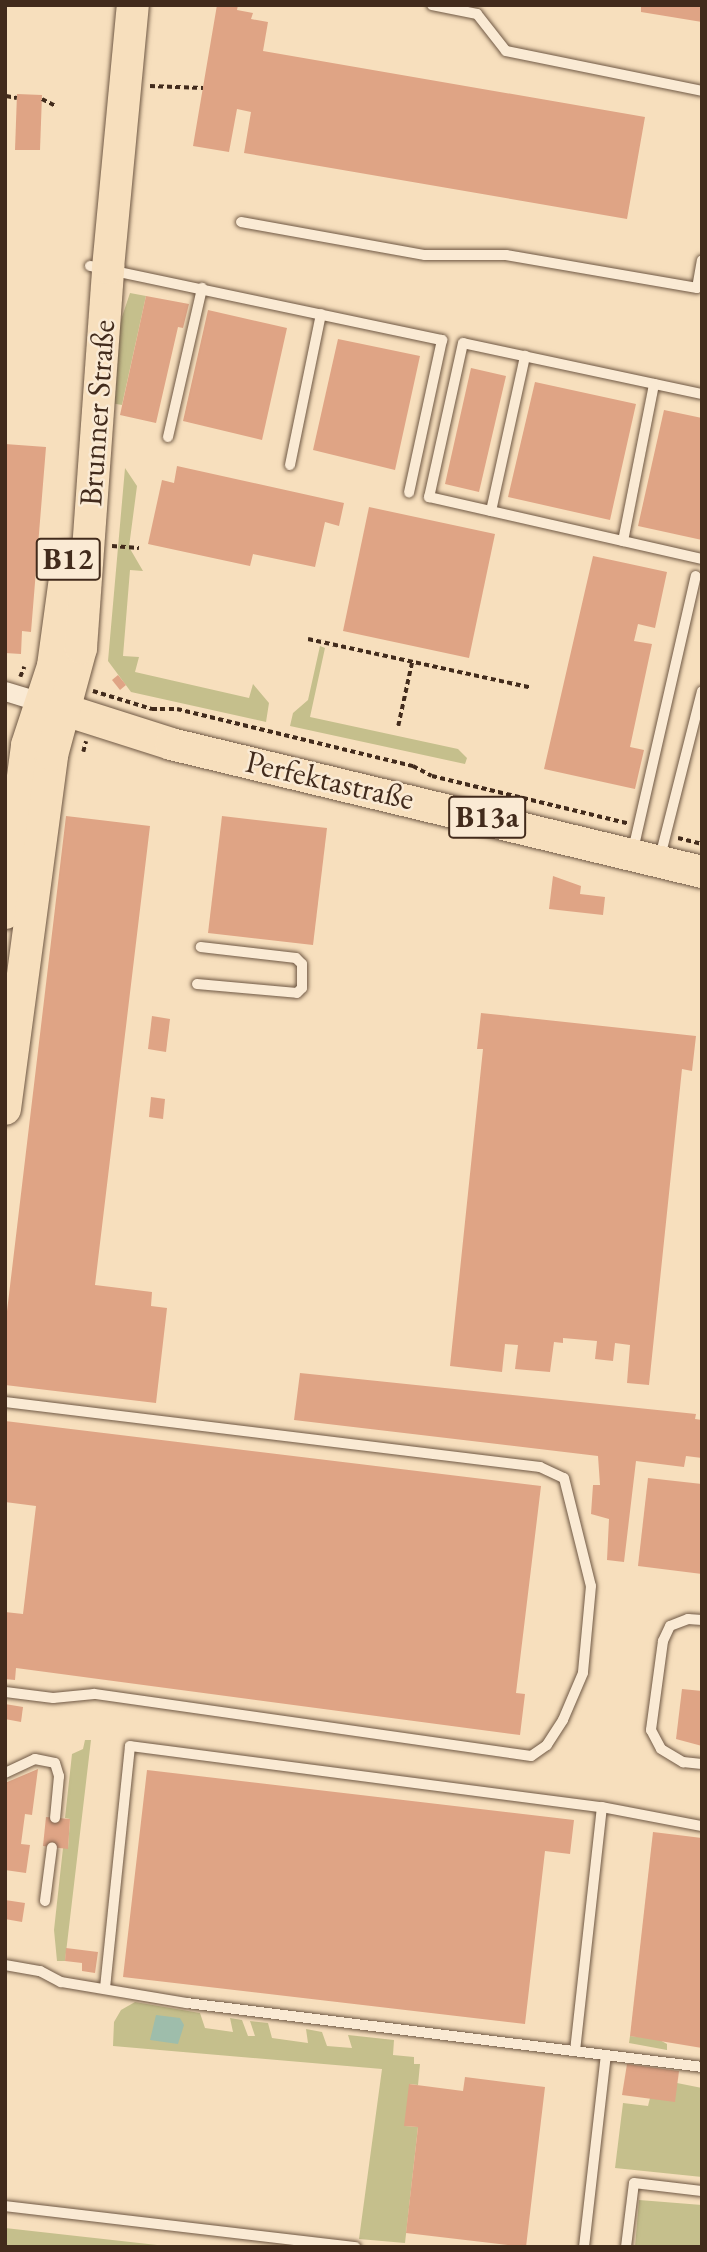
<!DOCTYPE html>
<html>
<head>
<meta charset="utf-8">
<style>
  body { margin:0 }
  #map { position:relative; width:707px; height:2252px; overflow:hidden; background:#f7dfbd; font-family:"EB Garamond",serif }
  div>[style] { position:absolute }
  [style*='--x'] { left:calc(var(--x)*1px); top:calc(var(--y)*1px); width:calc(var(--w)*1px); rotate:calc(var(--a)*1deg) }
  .green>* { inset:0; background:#c5bf8c }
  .water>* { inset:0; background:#9ebdab }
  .building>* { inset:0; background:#dfa485 }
  .path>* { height:3.5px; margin-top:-1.75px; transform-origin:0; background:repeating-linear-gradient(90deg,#422b1c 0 5px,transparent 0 8.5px) }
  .roads { filter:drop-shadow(0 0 2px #6f5844) drop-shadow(0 0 2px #6f5844) }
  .service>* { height:10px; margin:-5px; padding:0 5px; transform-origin:5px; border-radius:5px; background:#faead4 }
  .minor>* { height:19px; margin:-9.5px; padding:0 9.5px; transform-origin:9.5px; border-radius:9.5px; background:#faead4 }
  .primary>* { height:32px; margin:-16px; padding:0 16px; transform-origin:16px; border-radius:16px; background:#f7dfbd }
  span { translate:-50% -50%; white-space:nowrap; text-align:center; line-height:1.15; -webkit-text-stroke:5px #faead4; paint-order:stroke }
  .shield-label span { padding:2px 5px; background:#faead4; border:2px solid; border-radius:5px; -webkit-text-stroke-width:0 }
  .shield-label { font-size:30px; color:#422b1c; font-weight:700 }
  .street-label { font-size:32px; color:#422b1c }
  .frame { position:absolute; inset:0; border:7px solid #422b1c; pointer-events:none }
</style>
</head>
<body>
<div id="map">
  <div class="green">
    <div style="clip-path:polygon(130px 293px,146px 296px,122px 405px,111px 403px,119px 326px)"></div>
    <div style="clip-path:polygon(125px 468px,137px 486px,129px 547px,143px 571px,130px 570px,123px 656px,139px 657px,135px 672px,249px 698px,253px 684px,269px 703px,266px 722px,131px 692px,108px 661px)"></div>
    <div style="clip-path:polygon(320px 646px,325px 648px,310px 717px,458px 749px,467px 758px,465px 764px,290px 726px,293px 713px,308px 700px)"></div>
    <div style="clip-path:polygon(85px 1740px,91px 1740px,65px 1961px,57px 1961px,54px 1930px,63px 1848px,68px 1848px,70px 1819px,65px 1818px,72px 1754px,83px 1749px)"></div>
    <div style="clip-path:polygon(135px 2002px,200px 2013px,205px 2028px,233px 2032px,230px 2018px,242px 2020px,248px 2036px,255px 2036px,250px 2021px,268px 2023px,272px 2038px,308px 2043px,306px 2029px,322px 2032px,327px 2046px,352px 2048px,348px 2035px,394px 2040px,393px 2055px,414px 2057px,414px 2064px,420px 2064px,418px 2085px,410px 2084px,405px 2126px,418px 2127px,405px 2243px,359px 2239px,382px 2069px,113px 2046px,114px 2022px,121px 2010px)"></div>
    <div style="clip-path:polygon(630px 2036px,658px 2039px,667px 2044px,667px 2050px,629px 2043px)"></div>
    <div style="clip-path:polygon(677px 2083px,702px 2088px,702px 2177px,615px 2168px,623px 2103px,648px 2106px,650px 2098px)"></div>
    <div style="clip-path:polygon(639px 2200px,702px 2205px,702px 2247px,635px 2247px)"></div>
    <div style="clip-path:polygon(5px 2228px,175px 2247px,5px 2247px)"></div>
  </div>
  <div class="water">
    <div style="clip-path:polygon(156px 2015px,180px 2018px,184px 2025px,178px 2044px,150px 2040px)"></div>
  </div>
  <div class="building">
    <div style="clip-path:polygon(217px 5px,238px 5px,237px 10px,253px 13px,251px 19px,268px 22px,263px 51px,645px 117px,627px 219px,244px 153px,251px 112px,237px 109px,229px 152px,193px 146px)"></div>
    <div style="clip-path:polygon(641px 5px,702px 5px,702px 22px,641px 12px)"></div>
    <div style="clip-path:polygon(17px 94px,42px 95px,40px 150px,15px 150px)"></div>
    <div style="clip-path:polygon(146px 296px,189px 304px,183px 328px,178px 327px,156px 423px,120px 415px)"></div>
    <div style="clip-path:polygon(208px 310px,287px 328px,262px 440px,183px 421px)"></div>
    <div style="clip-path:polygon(338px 339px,420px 356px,395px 470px,313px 450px)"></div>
    <div style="clip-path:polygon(471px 368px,506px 376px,479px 492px,445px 484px)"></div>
    <div style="clip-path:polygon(535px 382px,636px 404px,610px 520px,508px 497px)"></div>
    <div style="clip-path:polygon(664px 410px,702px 418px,702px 540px,638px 526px)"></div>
    <div style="clip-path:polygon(5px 444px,46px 447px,31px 632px,22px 631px,21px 654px,5px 653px)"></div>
    <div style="clip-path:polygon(177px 466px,344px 503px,339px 526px,325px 522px,315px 567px,253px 554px,250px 566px,148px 544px,162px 480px,174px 483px)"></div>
    <div style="clip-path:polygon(369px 507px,495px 534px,469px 658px,343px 631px)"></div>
    <div style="clip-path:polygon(593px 556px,667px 572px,655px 628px,638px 624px,634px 641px,652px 644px,630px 747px,644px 750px,635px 789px,544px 769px)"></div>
    <div style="clip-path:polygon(118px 675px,126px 685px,120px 690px,112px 680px)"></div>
    <div style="clip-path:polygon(66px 816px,150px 826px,95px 1285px,152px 1292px,151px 1306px,167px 1308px,156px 1403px,5px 1385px,5px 1328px)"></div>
    <div style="clip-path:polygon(222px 816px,327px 828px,313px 945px,208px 933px)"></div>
    <div style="clip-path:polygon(553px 876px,581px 886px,580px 894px,605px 897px,603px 915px,549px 909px)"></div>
    <div style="clip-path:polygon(481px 1013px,696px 1036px,692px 1071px,682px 1069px,649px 1385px,627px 1383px,630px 1345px,615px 1343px,613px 1361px,595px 1359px,597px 1341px,563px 1338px,563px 1343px,554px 1342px,550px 1372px,515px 1369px,518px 1345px,505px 1344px,502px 1372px,450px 1366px,483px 1049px,477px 1049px)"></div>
    <div style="clip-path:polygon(152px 1016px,170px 1019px,166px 1052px,148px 1049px)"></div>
    <div style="clip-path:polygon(151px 1097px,165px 1099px,163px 1119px,149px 1117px)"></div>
    <div style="clip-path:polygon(300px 1373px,696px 1414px,695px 1419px,702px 1420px,702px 1458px,686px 1456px,684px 1467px,636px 1461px,624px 1562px,607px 1560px,609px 1519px,591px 1514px,593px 1485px,600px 1485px,598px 1456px,294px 1420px)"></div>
    <div style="clip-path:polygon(5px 1421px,541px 1486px,516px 1693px,525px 1694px,520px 1735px,16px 1668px,15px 1680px,5px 1679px,5px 1612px,23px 1614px,36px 1506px,5px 1502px)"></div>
    <div style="clip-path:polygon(648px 1478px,702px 1484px,702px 1574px,638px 1566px)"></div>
    <div style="clip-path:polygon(682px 1689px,702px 1691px,702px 1746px,676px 1739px)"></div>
    <div style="clip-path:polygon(5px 1704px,23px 1707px,21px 1722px,5px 1719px)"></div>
    <div style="clip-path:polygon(38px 1769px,32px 1815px,25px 1814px,21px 1844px,30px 1845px,26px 1873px,5px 1870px,5px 1783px)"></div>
    <div style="clip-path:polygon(147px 1770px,574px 1820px,570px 1854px,545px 1851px,525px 2024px,123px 1977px)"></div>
    <div style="clip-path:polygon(46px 1817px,70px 1819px,68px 1849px,43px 1846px)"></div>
    <div style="clip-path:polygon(653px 1832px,702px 1838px,702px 2048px,630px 2036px)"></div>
    <div style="clip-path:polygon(5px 1900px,25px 1903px,22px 1922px,5px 1919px)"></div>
    <div style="clip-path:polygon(66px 1948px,98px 1952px,95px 1973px,82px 1971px,82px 1963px,65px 1961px)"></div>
    <div style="clip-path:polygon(627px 2064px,679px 2071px,675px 2102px,622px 2095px)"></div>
    <div style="clip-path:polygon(465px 2077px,545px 2087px,526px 2247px,406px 2233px,418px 2127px,404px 2126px,409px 2084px,463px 2091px)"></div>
  </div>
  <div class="path">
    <div style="--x:150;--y:86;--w:53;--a:2.2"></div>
    <div style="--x:6;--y:96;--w:11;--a:10"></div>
    <div style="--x:42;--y:99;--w:16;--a:27"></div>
    <div style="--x:112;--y:546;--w:27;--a:4"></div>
    <div style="--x:308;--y:639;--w:229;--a:12.3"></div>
    <div style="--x:20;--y:677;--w:11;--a:-68"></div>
    <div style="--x:93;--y:691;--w:62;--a:17"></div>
    <div style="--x:152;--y:709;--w:25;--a:0"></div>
    <div style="--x:177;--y:709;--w:243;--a:13.6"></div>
    <div style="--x:413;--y:766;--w:21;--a:28"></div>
    <div style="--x:432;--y:776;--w:201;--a:13.6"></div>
    <div style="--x:398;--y:726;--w:66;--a:-77.7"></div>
    <div style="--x:83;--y:752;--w:11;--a:-75"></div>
    <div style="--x:678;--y:838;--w:25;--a:14"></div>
  </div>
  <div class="roads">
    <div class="service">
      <div style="--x:432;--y:5;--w:46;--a:11.3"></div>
      <div style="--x:477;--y:14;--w:47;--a:51.9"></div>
      <div style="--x:506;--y:51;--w:200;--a:11.5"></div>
      <div style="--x:241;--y:222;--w:187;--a:10.2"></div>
      <div style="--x:425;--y:255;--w:81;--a:0"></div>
      <div style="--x:506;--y:255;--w:194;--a:9.8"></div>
      <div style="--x:697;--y:288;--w:28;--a:-80"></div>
      <div style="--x:90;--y:266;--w:360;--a:11.9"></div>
      <div style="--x:442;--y:340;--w:156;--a:102.2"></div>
      <div style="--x:702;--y:394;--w:244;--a:-168"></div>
      <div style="--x:463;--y:343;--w:158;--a:102.4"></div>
      <div style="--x:429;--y:497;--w:280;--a:12.8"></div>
      <div style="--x:168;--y:437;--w:153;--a:-77.1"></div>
      <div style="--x:290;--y:465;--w:154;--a:-78.4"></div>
      <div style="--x:491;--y:511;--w:159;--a:-77.6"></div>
      <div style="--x:623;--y:541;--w:160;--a:-78.8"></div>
      <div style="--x:633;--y:850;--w:281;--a:-77.1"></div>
      <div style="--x:660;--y:857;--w:171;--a:-75.8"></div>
      <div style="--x:197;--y:984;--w:100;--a:5.1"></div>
      <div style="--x:297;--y:993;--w:7;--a:-45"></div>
      <div style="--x:302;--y:988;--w:24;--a:-90"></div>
      <div style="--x:302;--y:964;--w:8;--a:-135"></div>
      <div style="--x:296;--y:958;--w:96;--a:-173.4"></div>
      <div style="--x:5;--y:1402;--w:539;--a:6.93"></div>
      <div style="--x:540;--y:1467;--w:26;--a:25"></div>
      <div style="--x:564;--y:1478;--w:111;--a:76"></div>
      <div style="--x:591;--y:1586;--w:87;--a:95.3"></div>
      <div style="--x:583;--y:1673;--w:51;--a:113.1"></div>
      <div style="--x:563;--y:1720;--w:30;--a:123"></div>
      <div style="--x:547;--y:1745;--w:19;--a:145"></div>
      <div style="--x:531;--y:1756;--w:441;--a:-171.9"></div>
      <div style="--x:94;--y:1694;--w:41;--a:174.4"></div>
      <div style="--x:53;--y:1698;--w:48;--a:-172.9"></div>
      <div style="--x:702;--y:1620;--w:14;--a:-176"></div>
      <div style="--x:688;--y:1619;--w:19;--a:159"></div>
      <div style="--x:670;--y:1626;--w:17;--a:115"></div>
      <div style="--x:663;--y:1641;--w:90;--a:97.7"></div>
      <div style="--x:651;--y:1730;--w:21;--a:62"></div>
      <div style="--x:661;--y:1749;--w:26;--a:31"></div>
      <div style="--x:683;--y:1762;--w:19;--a:6"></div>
      <div style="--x:5;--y:1773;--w:33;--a:-25"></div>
      <div style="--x:35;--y:1759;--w:20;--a:11"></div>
      <div style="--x:55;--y:1763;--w:14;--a:73"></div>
      <div style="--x:59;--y:1776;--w:42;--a:95.4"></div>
      <div style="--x:45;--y:1901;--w:54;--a:-82.6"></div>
      <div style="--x:5;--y:1965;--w:36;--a:10"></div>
      <div style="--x:40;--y:1971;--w:24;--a:28"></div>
      <div style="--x:61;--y:1982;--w:128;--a:9.5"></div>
      <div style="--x:187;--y:2003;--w:519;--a:7.08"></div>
      <div style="--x:105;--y:1988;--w:243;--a:-84.1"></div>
      <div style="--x:130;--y:1746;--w:476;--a:7.4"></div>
      <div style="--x:602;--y:1807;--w:102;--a:10.8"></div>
      <div style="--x:575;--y:2051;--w:245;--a:-83.7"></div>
      <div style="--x:5;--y:2206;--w:353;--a:6.7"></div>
      <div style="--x:584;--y:2247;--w:193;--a:-83.5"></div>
      <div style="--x:626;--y:2247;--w:64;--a:-82.9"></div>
      <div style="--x:634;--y:2183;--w:68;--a:6.7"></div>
    </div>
    <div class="minor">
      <div style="--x:5;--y:691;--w:38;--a:17"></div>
    </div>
    <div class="primary">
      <div style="--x:46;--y:704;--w:131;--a:17.7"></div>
      <div style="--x:171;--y:744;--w:546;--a:13.55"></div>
      <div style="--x:5;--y:913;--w:169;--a:-82.5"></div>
      <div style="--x:27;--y:745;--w:83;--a:-71.8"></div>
      <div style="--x:53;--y:666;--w:110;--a:-82.2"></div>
      <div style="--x:5;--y:1109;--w:357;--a:-82.4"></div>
      <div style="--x:52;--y:755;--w:111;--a:-74.8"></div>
      <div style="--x:81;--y:648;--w:381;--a:-85.9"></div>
      <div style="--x:108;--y:268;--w:264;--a:-84.6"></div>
    </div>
  </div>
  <div class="shield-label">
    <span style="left:68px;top:559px">B12</span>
    <span style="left:487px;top:817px">B13a</span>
  </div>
  <div class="street-label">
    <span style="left:97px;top:413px;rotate:-86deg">Brunner Straße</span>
    <span style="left:330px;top:780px;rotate:13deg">Perfektastraße</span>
  </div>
  <div class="frame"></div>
</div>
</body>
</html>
